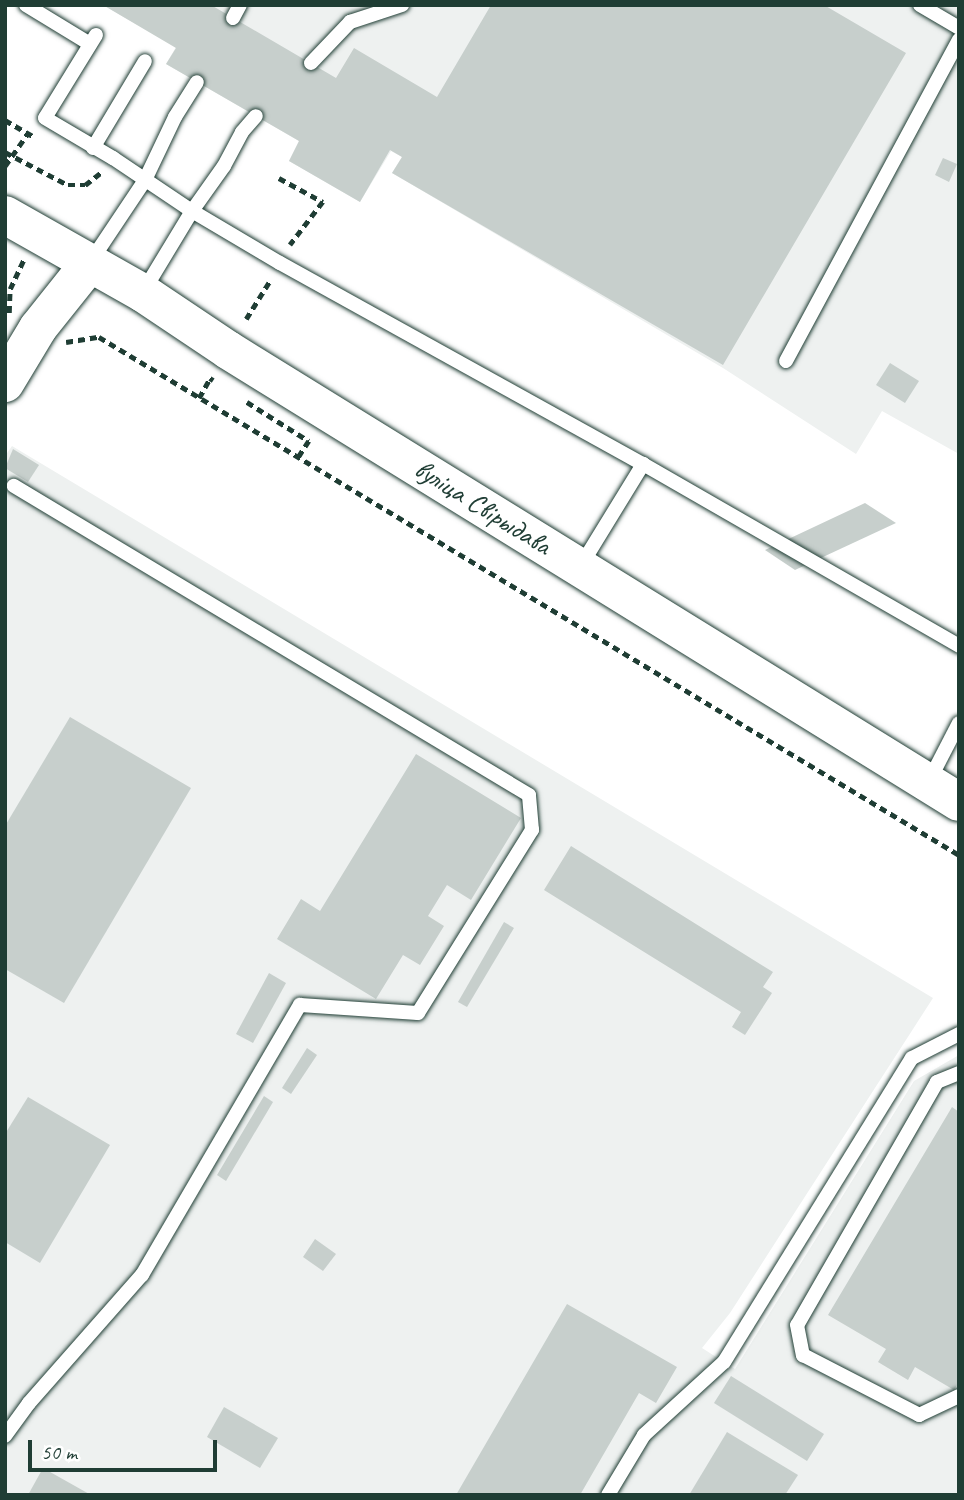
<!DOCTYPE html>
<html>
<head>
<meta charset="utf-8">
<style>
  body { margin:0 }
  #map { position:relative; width:964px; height:1500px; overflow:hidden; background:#fff; font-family:Caveat,sans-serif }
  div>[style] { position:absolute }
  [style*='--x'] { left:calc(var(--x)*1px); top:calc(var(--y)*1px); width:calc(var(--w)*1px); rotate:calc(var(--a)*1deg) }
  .built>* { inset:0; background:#eef1f0 }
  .building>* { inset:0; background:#c7cfcc }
  .path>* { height:4.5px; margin-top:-2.25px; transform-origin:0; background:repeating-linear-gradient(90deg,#1f3d34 0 7px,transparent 0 12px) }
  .roads { filter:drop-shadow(0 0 2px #1f3d34) drop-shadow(0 0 2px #1f3d34) }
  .lane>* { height:14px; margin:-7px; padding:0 7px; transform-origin:7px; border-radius:7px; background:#fff }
  .secondary>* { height:38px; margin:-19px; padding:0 19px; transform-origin:19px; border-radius:19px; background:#fff }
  span { translate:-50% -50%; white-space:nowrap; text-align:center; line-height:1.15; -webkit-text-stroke:6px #fff; paint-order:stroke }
  .street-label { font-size:28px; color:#1f3d34 }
  .frame { position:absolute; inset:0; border:7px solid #1f3d34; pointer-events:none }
  .scale { position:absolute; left:28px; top:1440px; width:189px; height:32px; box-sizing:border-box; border:4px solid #1f3d34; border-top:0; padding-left:9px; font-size:21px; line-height:24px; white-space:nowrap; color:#1f3d34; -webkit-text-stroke:5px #fff; paint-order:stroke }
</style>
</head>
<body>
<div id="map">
  <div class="built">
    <div style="clip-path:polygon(103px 5px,959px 5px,959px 454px,882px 411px,856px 454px,723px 368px,392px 173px,402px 157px,391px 151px,360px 202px,289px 161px,299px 141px,166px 64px,176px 47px)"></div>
    <div style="clip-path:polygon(12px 446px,933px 998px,730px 1313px,702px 1348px,735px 1369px,914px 1081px,959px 1055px,959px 1495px,5px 1495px,5px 456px)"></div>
  </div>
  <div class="building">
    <div style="clip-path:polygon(103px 5px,211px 5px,336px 78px,354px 48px,437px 97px,491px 5px,824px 5px,906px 53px,723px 365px,392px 173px,402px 157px,390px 150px,360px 202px,289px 161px,299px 141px,166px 64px,176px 48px)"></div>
    <div style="clip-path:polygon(943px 158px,957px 164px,949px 182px,935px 175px)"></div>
    <div style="clip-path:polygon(890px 363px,919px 381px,905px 403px,876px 385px)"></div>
    <div style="clip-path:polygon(13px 449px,39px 465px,28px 482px,5px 468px)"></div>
    <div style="clip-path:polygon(865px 503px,896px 523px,795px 570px,765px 550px)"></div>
    <div style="clip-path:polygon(70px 717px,191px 788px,64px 1003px,5px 969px,5px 826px)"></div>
    <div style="clip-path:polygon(416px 754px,521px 818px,471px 900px,447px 885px,428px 916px,444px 926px,420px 965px,403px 955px,376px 999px,277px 939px,301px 899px,320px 911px)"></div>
    <div style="clip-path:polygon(571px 846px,773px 972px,763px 987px,772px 993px,745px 1035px,732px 1027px,741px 1012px,544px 890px)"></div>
    <div style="clip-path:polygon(504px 922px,514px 928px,467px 1007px,458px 1002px)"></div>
    <div style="clip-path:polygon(269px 973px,286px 983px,253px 1043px,236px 1034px)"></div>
    <div style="clip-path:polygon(307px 1048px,317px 1055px,291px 1094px,282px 1088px)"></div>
    <div style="clip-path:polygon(264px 1096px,273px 1102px,226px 1181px,217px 1175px)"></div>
    <div style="clip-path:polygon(28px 1097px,110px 1145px,40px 1263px,5px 1242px,5px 1134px)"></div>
    <div style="clip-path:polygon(952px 1107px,959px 1112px,959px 1382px,954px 1390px,915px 1367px,908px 1380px,878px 1362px,886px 1349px,828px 1315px)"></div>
    <div style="clip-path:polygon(315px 1239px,336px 1254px,323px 1271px,303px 1257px)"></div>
    <div style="clip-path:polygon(567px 1304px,677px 1367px,656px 1403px,639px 1393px,580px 1495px,456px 1495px)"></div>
    <div style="clip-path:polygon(731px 1376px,824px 1434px,807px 1461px,714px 1403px)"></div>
    <div style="clip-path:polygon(224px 1407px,278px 1438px,260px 1468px,207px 1437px)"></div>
    <div style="clip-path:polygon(727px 1432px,798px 1475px,785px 1495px,689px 1495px)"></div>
    <div style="clip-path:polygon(43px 1468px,91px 1495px,28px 1495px)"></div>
  </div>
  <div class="path">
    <div style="--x:5;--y:120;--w:34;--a:30"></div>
    <div style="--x:5;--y:152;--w:71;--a:27.6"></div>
    <div style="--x:68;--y:185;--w:17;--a:0"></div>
    <div style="--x:85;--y:185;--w:23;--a:-38"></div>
    <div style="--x:5;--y:166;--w:40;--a:-55.1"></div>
    <div style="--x:279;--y:178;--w:50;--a:28.6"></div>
    <div style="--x:323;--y:202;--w:54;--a:127.5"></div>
    <div style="--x:9;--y:313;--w:24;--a:-88"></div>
    <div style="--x:10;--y:289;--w:33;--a:-65"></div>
    <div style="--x:246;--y:319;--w:47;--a:-58"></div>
    <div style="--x:66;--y:342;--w:33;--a:-9"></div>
    <div style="--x:99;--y:337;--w:1004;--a:31.06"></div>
    <div style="--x:199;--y:398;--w:23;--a:-61"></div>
    <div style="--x:210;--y:378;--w:4;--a:34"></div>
    <div style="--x:247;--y:402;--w:73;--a:32.2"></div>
    <div style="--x:309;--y:441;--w:20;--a:123"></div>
  </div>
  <div class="roads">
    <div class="lane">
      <div style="--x:26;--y:5;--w:75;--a:31.4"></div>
      <div style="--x:920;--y:5;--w:45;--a:30.5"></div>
      <div style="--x:233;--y:18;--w:15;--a:-62"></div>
      <div style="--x:96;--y:35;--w:97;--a:121.6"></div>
      <div style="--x:45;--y:118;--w:79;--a:30.5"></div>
      <div style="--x:113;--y:158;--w:95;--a:33.9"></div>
      <div style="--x:192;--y:211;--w:102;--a:30.6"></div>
      <div style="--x:280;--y:263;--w:415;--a:29"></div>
      <div style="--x:643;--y:464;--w:365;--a:29.9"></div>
      <div style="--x:311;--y:63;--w:57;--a:-46.4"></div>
      <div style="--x:350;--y:22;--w:55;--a:-18.1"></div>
      <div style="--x:93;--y:148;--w:101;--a:-59.1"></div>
      <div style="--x:91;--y:261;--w:97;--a:-56.3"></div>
      <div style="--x:145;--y:180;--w:70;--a:-64.5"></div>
      <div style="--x:175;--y:117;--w:41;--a:-57.8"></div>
      <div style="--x:143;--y:292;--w:95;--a:-58.8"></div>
      <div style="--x:192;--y:211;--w:55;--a:-54.6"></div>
      <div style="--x:224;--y:166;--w:38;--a:-62"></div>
      <div style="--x:242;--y:132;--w:21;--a:-49"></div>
      <div style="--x:786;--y:361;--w:365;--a:-61.7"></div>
      <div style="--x:580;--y:567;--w:121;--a:-58.5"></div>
      <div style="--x:929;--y:781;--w:65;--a:-62.7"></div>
      <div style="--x:959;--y:1073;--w:24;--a:158"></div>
      <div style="--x:937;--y:1082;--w:280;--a:119.9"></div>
      <div style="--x:797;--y:1325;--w:31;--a:79"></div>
      <div style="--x:803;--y:1355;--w:131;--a:27.3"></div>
      <div style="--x:919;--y:1415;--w:44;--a:-25.4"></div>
      <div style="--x:5;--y:1436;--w:41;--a:-54"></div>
      <div style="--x:29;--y:1403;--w:171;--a:-48.6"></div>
      <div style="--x:142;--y:1275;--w:313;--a:-59.7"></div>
      <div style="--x:300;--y:1005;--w:118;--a:3.9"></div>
      <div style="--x:418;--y:1013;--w:216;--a:-58.1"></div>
      <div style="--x:532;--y:830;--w:35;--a:-95"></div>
      <div style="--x:529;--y:795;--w:601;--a:-149.04"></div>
      <div style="--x:608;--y:1495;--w:70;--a:-59"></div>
      <div style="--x:644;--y:1435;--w:108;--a:-42.4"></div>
      <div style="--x:724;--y:1362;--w:357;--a:-58.3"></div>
      <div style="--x:912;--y:1058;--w:53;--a:-27.1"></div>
    </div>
    <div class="secondary">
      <div style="--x:5;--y:215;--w:159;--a:29.5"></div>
      <div style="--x:143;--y:293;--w:102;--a:33.8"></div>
      <div style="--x:228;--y:350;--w:859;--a:31.73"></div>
      <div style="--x:5;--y:383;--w:64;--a:-59"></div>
      <div style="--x:38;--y:328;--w:82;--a:-51.4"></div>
    </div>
  </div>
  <div class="street-label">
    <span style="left:483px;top:507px;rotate:32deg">вуліца Свірыдава</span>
  </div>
  <div class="frame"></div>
  <div class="scale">50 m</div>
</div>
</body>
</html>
